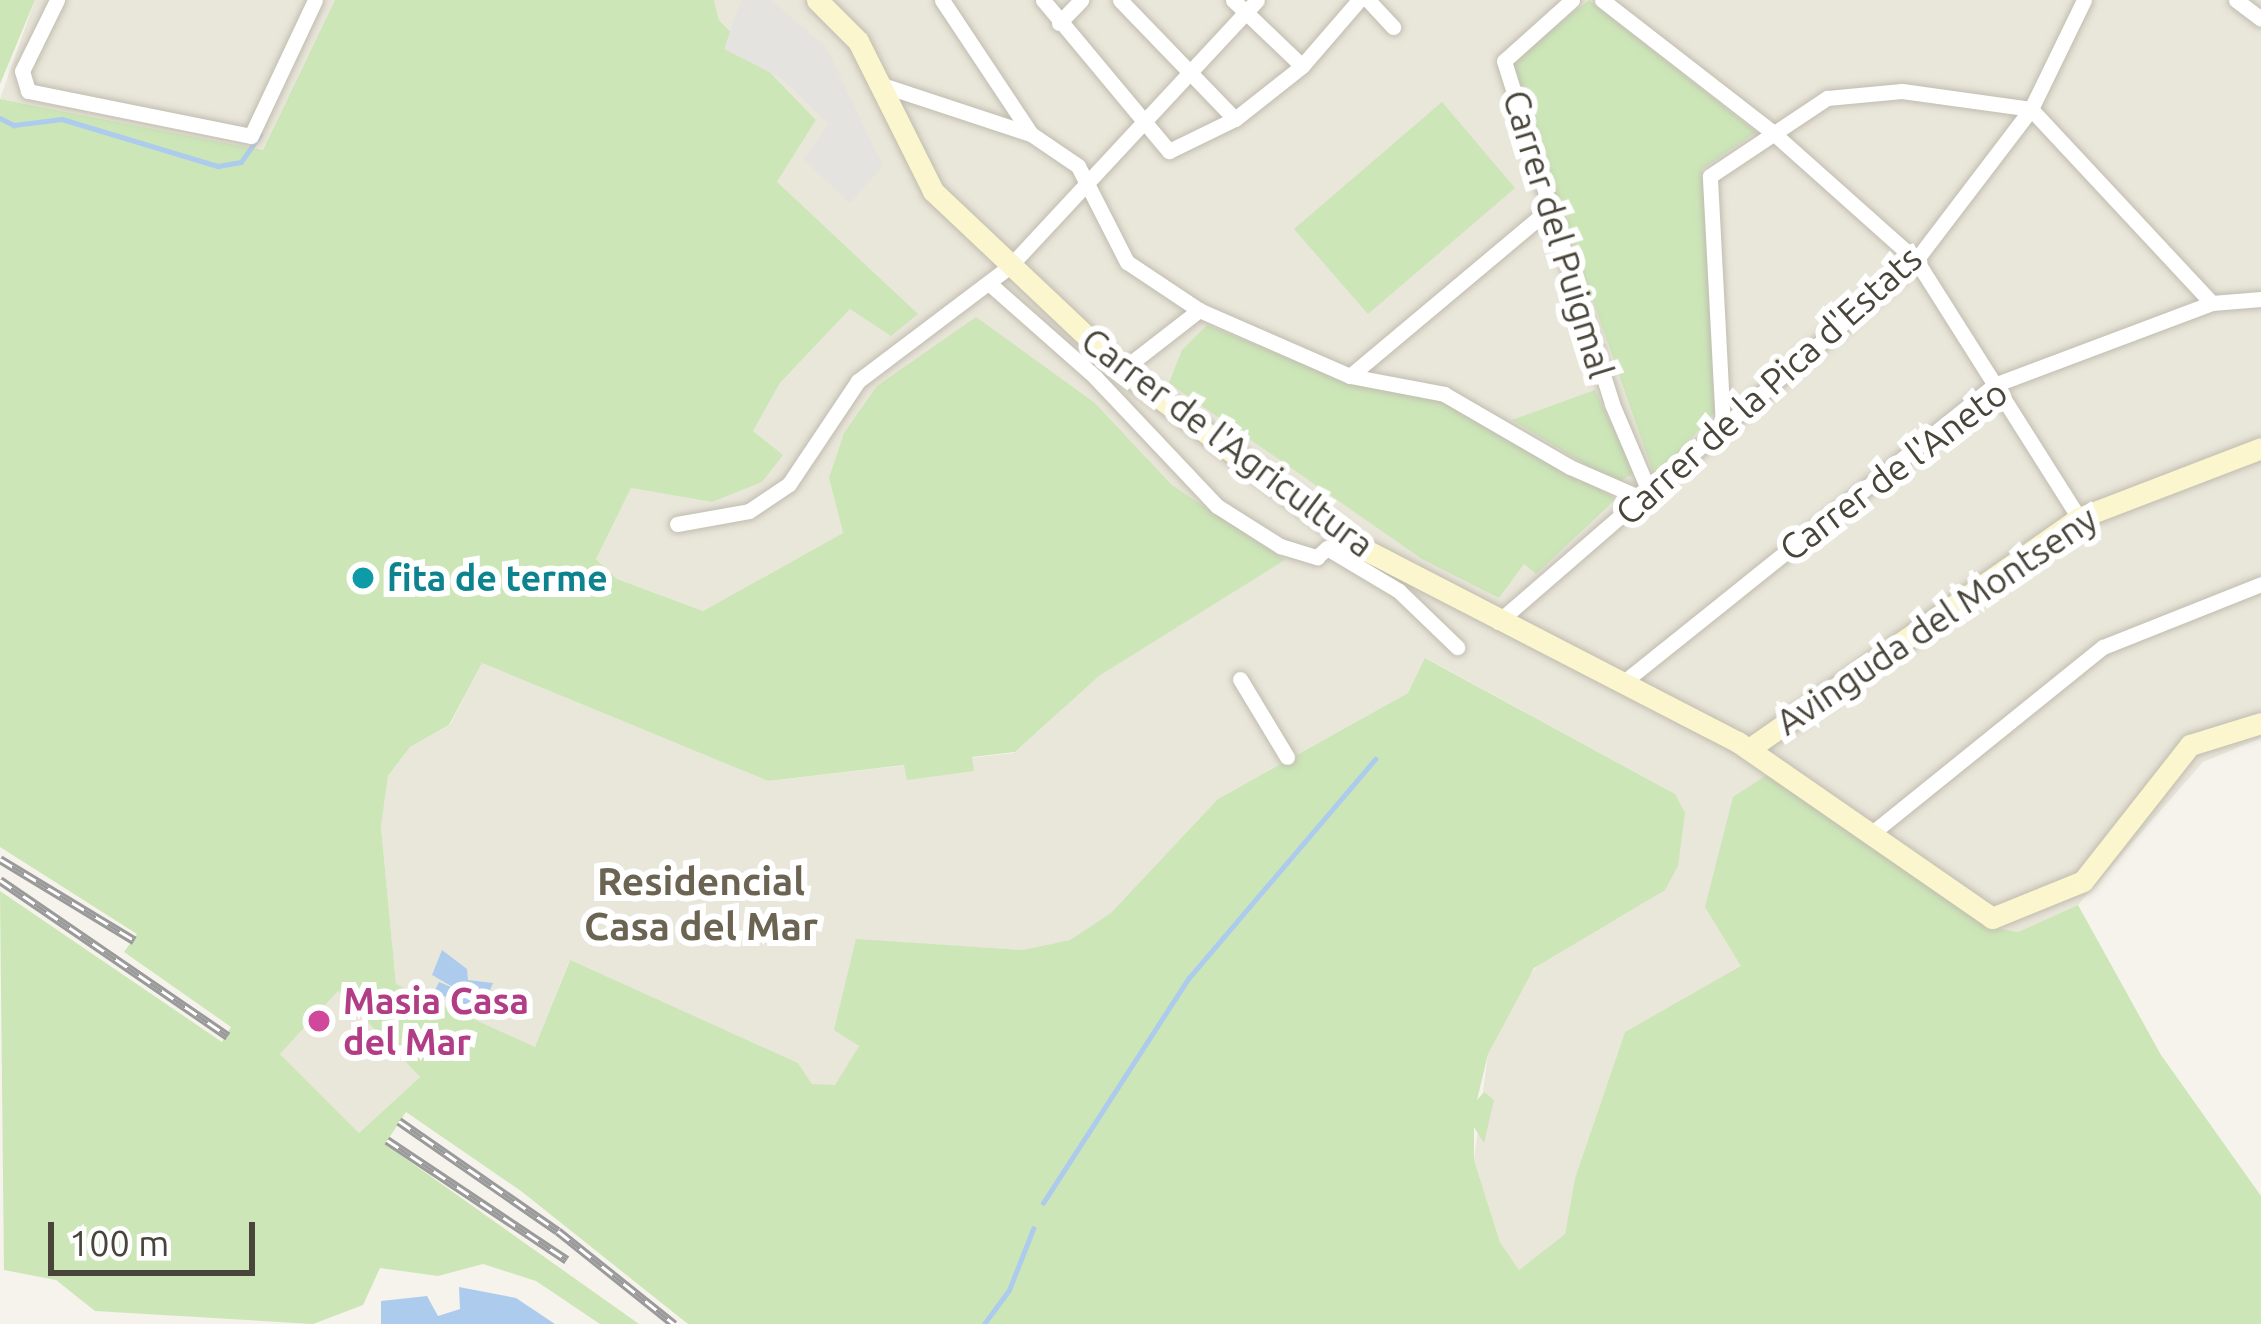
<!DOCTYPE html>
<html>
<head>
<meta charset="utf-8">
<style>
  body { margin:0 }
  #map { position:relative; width:2261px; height:1324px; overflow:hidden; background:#f5f3ec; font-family:Ubuntu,sans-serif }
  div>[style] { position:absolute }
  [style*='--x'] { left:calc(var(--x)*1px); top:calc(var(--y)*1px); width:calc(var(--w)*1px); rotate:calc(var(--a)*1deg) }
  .residential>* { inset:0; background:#e9e6da }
  .green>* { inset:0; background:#cce6b8 }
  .parking>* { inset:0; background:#e4e3e0 }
  .water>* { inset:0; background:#adcced }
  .stream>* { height:4.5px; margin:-2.25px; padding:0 2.25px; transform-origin:2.25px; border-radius:2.25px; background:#adcced }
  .roads { filter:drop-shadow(0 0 3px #c0bcaf) drop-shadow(0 0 3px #c0bcaf) }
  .street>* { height:15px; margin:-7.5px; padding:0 7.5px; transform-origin:7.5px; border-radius:7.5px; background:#fff }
  .secondary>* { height:21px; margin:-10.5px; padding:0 10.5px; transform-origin:10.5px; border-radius:10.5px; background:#fcf6cf }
  .rail>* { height:9px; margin-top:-4.5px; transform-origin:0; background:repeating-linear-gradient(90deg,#fff 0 14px,#9a9a9a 0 28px); box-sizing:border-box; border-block:3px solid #9a9a9a }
  .dots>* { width:33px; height:33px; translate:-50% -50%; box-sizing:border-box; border:6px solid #fff; border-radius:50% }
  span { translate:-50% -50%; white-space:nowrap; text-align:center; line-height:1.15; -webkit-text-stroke:12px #fff; paint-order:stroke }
  .street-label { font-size:36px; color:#49453a }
  .culture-label { font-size:36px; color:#0d838f; font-weight:700 }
  .left { translate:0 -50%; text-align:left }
  .hotel-label { font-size:36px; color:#b23c85; font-weight:700 }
  .neighbourhood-label { font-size:39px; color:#6c6452; font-weight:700 }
  .scale { position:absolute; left:48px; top:1222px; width:207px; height:54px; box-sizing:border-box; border:6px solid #49453a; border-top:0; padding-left:15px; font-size:36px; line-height:42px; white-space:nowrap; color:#49453a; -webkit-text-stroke:9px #fff; paint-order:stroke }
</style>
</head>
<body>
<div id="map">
  <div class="residential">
    <div style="clip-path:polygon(35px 0,335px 0,263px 150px,0 99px)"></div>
    <div style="clip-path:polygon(714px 0,2261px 0,2261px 738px,2203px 762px,2078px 905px,2018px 932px,1989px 927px,1742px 966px,1625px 1032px,1575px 1178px,1565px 1234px,1519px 1270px,1500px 1242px,1474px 1160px,1488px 1054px,1518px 990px,1675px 794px,1426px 658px,1408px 693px,1218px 799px,1111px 914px,1070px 940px,1022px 950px,856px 940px,859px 1046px,835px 1086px,812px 1084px,798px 1063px,569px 961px,535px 1048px,396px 984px,381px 827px,388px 776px,410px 747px,450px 725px,482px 663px,768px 781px,1014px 753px,1099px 676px,1284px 560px,1172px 485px,1095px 403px,829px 478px,843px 533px,703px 611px,617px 579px,596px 559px,631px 488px,712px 502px,782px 455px,753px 431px,780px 383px,850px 309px,777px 182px,816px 120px,719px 20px)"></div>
    <div style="clip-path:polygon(338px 991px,420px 1077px,359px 1133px,280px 1054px)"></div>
  </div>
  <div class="green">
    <div style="clip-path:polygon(0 0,35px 0,0 84px)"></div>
    <div style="clip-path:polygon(evenodd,335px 0,714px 0,719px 20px,816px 120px,777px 182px,918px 314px,891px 336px,850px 309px,780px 383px,753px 431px,783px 455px,762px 482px,712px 502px,631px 488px,596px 559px,617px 579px,703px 611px,843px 533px,829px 478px,844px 433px,877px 386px,976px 317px,1095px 403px,1172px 485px,1285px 560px,1099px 676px,1015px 752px,972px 757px,974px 771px,907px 780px,904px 765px,768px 781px,482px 663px,449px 725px,410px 747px,388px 776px,381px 827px,396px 984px,535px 1047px,570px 960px,798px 1063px,812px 1084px,835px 1085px,859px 1046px,834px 1030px,856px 939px,1022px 950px,1070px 940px,1111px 913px,1218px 799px,1408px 693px,1425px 658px,1675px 794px,1685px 813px,1678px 866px,1665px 890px,1534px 968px,1488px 1054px,1477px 1100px,1484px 1092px,1494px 1100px,1484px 1143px,1474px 1127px,1474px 1160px,1500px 1242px,1519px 1270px,1565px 1234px,1575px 1178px,1625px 1032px,1741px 966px,1705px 907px,1733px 797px,1767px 775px,1990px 927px,2018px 932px,2078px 905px,2161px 1055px,2261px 1196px,2261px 1324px,688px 1324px,521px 1191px,406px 1112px,385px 1144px,639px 1324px,600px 1324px,536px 1281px,483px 1264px,438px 1276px,380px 1268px,363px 1305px,313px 1324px,95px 1311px,56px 1280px,4px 1270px,0 891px,222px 1042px,231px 1027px,124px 952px,137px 934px,0 847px,0 99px,263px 150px,335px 0,338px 991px,420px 1077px,359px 1133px,280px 1054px,338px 991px)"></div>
    <div style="clip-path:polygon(1589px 0,1756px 132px,1702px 169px,1719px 408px,1655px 478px,1510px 63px)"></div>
    <div style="clip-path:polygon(1442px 102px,1515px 188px,1368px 314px,1294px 229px)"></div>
    <div style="clip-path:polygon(1207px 325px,1348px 382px,1444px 400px,1616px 499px,1536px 574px,1524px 564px,1499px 598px,1422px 559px,1169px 383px,1182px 350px)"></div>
    <div style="clip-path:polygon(1595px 390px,1635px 473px,1616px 483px,1512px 420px)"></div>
  </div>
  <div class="parking">
    <div style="clip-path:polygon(741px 0,771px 0,827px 49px,883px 166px,850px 203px,803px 159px,829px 124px,781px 78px,724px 49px)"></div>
  </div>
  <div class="water">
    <div style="clip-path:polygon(442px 950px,467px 969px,468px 980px,493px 983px,481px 1012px,434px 992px,439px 982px,458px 990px,432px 975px)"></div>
    <div style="clip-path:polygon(459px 1287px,516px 1298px,555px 1324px,381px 1324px,381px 1301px,427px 1296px,438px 1316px,460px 1309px)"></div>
  </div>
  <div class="stream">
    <div style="--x:0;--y:118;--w:16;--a:27"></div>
    <div style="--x:14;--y:125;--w:48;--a:-7.1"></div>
    <div style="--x:62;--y:119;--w:163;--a:16.8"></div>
    <div style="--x:218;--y:166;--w:23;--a:-10"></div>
    <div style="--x:241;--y:162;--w:33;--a:-55"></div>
    <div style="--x:1043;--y:1203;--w:267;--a:-57.1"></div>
    <div style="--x:1188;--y:979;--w:289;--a:-49.6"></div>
    <div style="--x:984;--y:1324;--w:42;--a:-53.7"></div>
    <div style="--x:1009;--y:1290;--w:66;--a:-68.5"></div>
  </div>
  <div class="roads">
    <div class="street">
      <div style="--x:57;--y:0;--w:79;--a:116.2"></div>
      <div style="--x:22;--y:71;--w:21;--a:73"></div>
      <div style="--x:28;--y:91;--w:227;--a:11.4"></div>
      <div style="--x:251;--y:136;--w:150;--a:-64.8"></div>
      <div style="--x:942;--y:0;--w:161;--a:56.4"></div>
      <div style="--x:1031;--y:134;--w:57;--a:34.2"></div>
      <div style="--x:1078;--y:166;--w:108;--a:63"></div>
      <div style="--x:1127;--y:262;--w:87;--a:33.7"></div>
      <div style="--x:1199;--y:310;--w:165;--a:23.6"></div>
      <div style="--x:1350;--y:376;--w:96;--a:10.8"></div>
      <div style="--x:1444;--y:394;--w:146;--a:30.1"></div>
      <div style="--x:1570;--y:467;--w:77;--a:23.6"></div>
      <div style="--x:1043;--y:0;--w:197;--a:50.2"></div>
      <div style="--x:1169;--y:151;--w:73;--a:-25.9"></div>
      <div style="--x:1235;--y:119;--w:85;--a:-38.3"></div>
      <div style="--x:1302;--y:66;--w:87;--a:-49.2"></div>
      <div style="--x:1120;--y:0;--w:165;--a:46"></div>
      <div style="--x:1233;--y:0;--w:95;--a:43.7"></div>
      <div style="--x:1368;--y:0;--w:37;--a:47"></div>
      <div style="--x:1572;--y:0;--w:91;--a:138.1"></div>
      <div style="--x:1504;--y:61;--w:360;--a:72.5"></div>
      <div style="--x:1612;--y:404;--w:95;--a:67"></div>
      <div style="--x:1602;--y:0;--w:214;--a:37.8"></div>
      <div style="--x:1771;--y:131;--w:194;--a:41.7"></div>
      <div style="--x:1916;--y:260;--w:305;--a:57.7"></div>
      <div style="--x:2236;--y:0;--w:31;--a:37"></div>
      <div style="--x:1059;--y:23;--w:32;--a:-46"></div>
      <div style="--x:876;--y:83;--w:162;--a:18.3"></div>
      <div style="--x:990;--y:284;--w:140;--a:41.5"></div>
      <div style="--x:1095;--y:377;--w:178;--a:46.6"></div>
      <div style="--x:1217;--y:506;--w:75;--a:32.4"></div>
      <div style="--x:1280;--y:546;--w:39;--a:17"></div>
      <div style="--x:1317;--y:557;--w:13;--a:-42"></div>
      <div style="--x:1327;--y:548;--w:84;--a:30.8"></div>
      <div style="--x:1399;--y:591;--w:81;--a:44"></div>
      <div style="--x:1122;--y:370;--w:98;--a:-37.9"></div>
      <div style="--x:1350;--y:376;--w:261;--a:-40"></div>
      <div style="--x:1723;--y:427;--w:251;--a:-93"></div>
      <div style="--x:1710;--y:176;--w:141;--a:-33.7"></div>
      <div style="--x:1827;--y:98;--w:75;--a:-5.3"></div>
      <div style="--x:1902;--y:91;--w:130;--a:7.9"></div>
      <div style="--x:2031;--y:109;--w:265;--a:47"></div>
      <div style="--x:677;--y:524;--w:73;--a:-10.2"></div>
      <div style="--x:749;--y:511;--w:48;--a:-34"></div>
      <div style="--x:789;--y:484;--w:124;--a:-56.2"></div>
      <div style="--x:858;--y:381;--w:189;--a:-37.1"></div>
      <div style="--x:1009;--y:267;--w:364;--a:-47.1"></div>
      <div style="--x:1498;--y:622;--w:553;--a:-40.89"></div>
      <div style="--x:1916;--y:260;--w:190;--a:-52.7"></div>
      <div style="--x:2031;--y:109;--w:121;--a:-64.1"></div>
      <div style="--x:1240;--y:679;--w:91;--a:58.9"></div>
      <div style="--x:1625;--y:681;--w:473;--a:-38.7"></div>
      <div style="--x:1994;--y:385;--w:233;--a:-20.6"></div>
      <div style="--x:2212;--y:303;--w:49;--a:-4.7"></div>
      <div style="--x:1871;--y:834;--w:298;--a:-38.9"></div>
      <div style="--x:2103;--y:647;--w:170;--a:-21.7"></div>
    </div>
    <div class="secondary">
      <div style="--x:817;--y:0;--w:58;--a:45"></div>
      <div style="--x:858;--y:41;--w:168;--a:63.4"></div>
      <div style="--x:933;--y:191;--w:260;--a:43.4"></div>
      <div style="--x:1122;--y:370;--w:292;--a:36.8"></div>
      <div style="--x:1356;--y:545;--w:430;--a:27.3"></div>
      <div style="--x:1738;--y:742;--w:309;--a:34.7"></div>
      <div style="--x:1992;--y:918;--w:98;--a:-22.1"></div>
      <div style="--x:2083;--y:881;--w:173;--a:-51.8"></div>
      <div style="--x:2190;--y:745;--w:74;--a:-17.2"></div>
      <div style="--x:1749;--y:749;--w:403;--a:-35"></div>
      <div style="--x:2079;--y:518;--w:195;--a:-21"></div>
    </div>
  </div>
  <div class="rail">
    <div style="--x:0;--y:859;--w:157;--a:31.2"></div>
    <div style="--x:0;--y:880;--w:276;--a:34.4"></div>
    <div style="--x:399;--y:1121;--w:193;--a:34.7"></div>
    <div style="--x:558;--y:1231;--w:149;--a:38.7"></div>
    <div style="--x:387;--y:1140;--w:216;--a:33.7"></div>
  </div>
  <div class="dots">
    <div style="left:363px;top:578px;background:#0f9aa8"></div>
    <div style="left:319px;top:1021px;background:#d1479c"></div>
  </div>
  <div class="street-label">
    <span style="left:1559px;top:234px;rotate:73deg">Carrer del Puigmal</span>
    <span style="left:1768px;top:385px;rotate:-42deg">Carrer de la Pica d'Estats</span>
    <span style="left:1228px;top:442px;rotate:37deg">Carrer de l'Agricultura</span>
    <span style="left:1893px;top:470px;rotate:-37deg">Carrer de l'Aneto</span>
    <span style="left:1936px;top:620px;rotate:-34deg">Avinguda del Montseny</span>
  </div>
  <div class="culture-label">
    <span class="left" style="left:387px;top:578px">fita de terme</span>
  </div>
  <div class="hotel-label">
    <span class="left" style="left:343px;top:1021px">Masia Casa<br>del Mar</span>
  </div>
  <div class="neighbourhood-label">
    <span style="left:701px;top:904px">Residencial<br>Casa del Mar</span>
  </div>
  <div class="scale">100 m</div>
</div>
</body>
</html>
